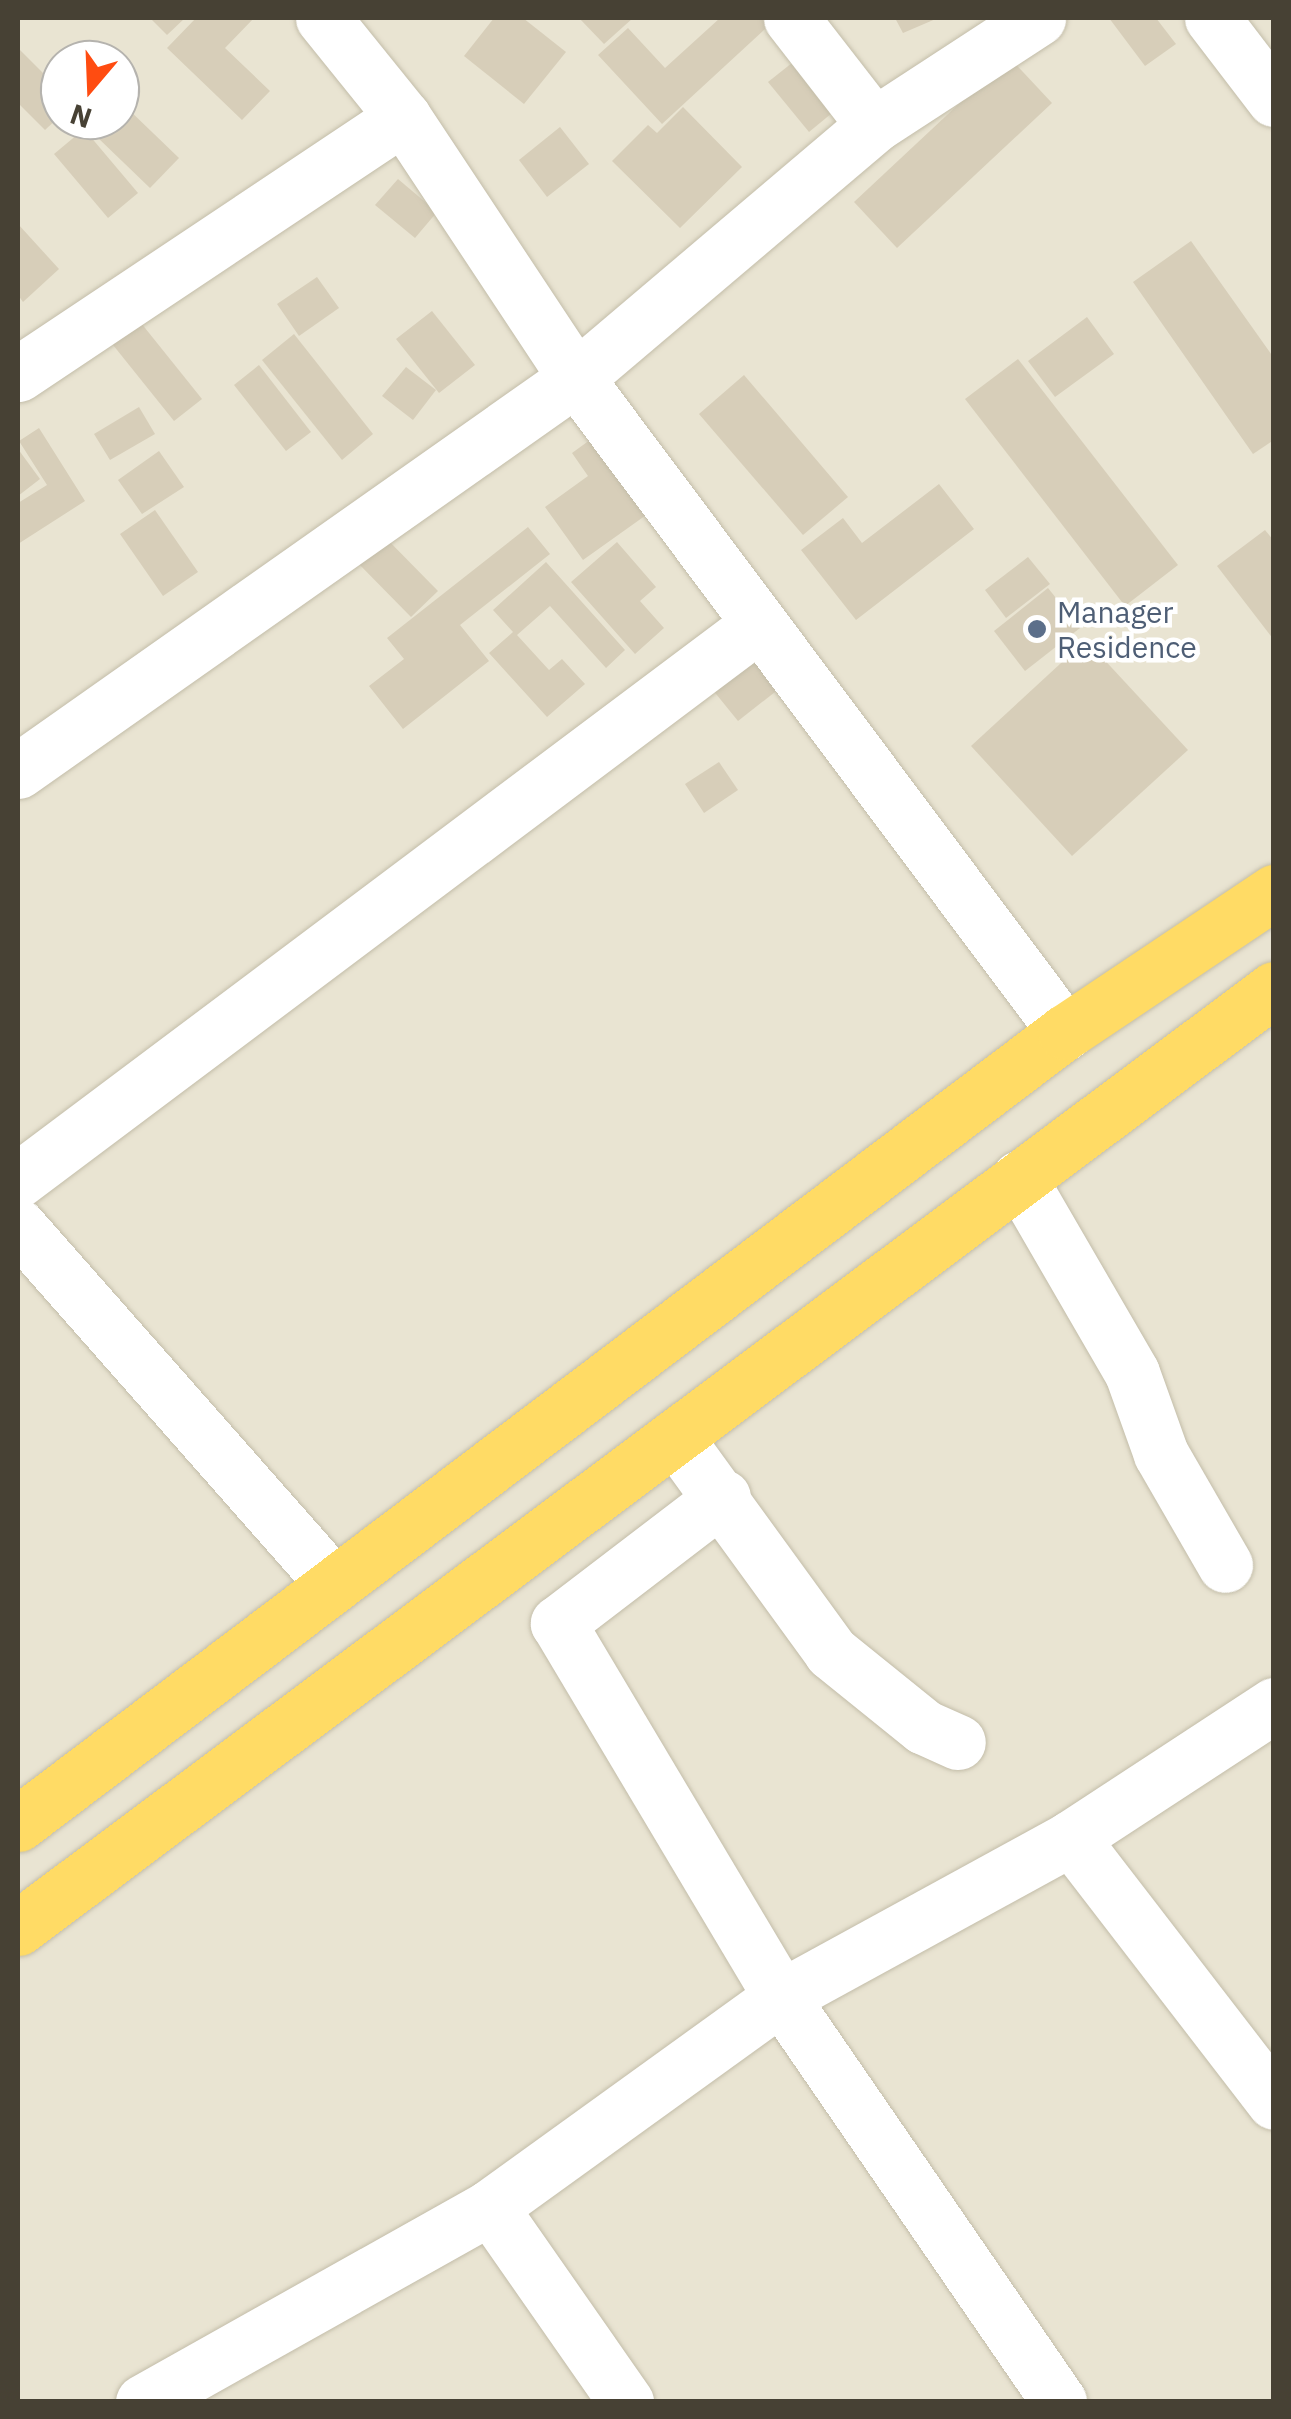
<!DOCTYPE html>
<html>
<head>
<meta charset="utf-8">
<style>
  body { margin:0 }
  #map { position:relative; width:1291px; height:2419px; overflow:hidden; background:#f4f1e5; font-family:"IBM Plex Sans",sans-serif }
  div>[style] { position:absolute }
  [style*='--x'] { left:calc(var(--x)*1px); top:calc(var(--y)*1px); width:calc(var(--w)*1px); rotate:calc(var(--a)*1deg) }
  .residential>* { inset:0; background:#e9e4d2 }
  .building>* { inset:0; background:#d7ceb9 }
  .roads { filter:drop-shadow(0 0 2px #c3bda9) drop-shadow(0 0 2px #c3bda9) }
  .minor>* { height:55px; margin:-27.5px; padding:0 27.5px; transform-origin:27.5px; border-radius:27.5px; background:#fff }
  .highway>* { height:55px; margin:-27.5px; padding:0 27.5px; transform-origin:27.5px; border-radius:27.5px; background:#ffdb65 }
  .dots>* { width:28px; height:28px; translate:-50% -50%; box-sizing:border-box; border:5px solid #fff; border-radius:50% }
  span { translate:-50% -50%; white-space:nowrap; text-align:center; line-height:1.15; -webkit-text-stroke:9px #fff; paint-order:stroke }
  .service-label { font-size:30px; color:#4e5e75 }
  .left { translate:0 -50%; text-align:left }
  .frame { position:absolute; inset:0; border:20px solid #474134; pointer-events:none }
  .north { position:absolute; left:40px; top:40px; width:100px; height:100px; box-sizing:border-box; background:#fff; border:2px solid #b5b3ae; border-radius:50%; rotate:199deg; font-size:28px; font-weight:700; line-height:40px; text-align:center; color:#474134 }
  .north::after { content:''; display:block; margin:auto; width:35px; height:45px; background:#ff4c11; clip-path:polygon(50% 0,100% 100%,50% 72%,0 100%) }
</style>
</head>
<body>
<div id="map">
  <div class="residential">
    <div style="clip-path:polygon(evenodd,18px 18px,1273px 18px,1273px 2401px,18px 2401px,18px 18px,60px 60px,120px 60px,120px 120px,60px 120px,60px 60px)"></div>
  </div>
  <div class="building">
    <div style="clip-path:polygon(150px 18px,185px 18px,167px 35px)"></div>
    <div style="clip-path:polygon(196px 18px,254px 18px,225px 48px,270px 91px,242px 120px,167px 48px)"></div>
    <div style="clip-path:polygon(494px 18px,523px 18px,566px 52px,524px 104px,464px 56px)"></div>
    <div style="clip-path:polygon(579px 18px,633px 18px,604px 44px)"></div>
    <div style="clip-path:polygon(720px 18px,777px 18px,662px 124px,598px 55px,628px 28px,665px 68px)"></div>
    <div style="clip-path:polygon(895px 18px,938px 18px,903px 33px)"></div>
    <div style="clip-path:polygon(1109px 18px,1156px 18px,1176px 44px,1145px 66px)"></div>
    <div style="clip-path:polygon(18px 48px,60px 90px,60px 116px,45px 130px,18px 103px)"></div>
    <div style="clip-path:polygon(802px 55px,843px 104px,809px 132px,768px 82px)"></div>
    <div style="clip-path:polygon(1009px 57px,1052px 103px,897px 248px,854px 202px)"></div>
    <div style="clip-path:polygon(126px 107px,179px 158px,150px 188px,97px 137px)"></div>
    <div style="clip-path:polygon(683px 107px,742px 167px,680px 228px,612px 161px,648px 125px,657px 133px)"></div>
    <div style="clip-path:polygon(560px 127px,589px 164px,547px 197px,519px 160px)"></div>
    <div style="clip-path:polygon(84px 129px,138px 193px,108px 218px,54px 154px)"></div>
    <div style="clip-path:polygon(398px 179px,437px 212px,415px 238px,375px 205px)"></div>
    <div style="clip-path:polygon(18px 224px,59px 269px,23px 302px,18px 295px)"></div>
    <div style="clip-path:polygon(1191px 241px,1274px 358px,1274px 440px,1253px 454px,1133px 282px)"></div>
    <div style="clip-path:polygon(317px 277px,339px 308px,299px 336px,277px 304px)"></div>
    <div style="clip-path:polygon(125px 303px,202px 399px,174px 421px,97px 325px)"></div>
    <div style="clip-path:polygon(432px 311px,475px 365px,439px 393px,396px 339px)"></div>
    <div style="clip-path:polygon(1087px 317px,1114px 354px,1055px 397px,1028px 361px)"></div>
    <div style="clip-path:polygon(294px 334px,373px 434px,342px 460px,262px 360px)"></div>
    <div style="clip-path:polygon(1018px 359px,1178px 565px,1125px 606px,965px 399px)"></div>
    <div style="clip-path:polygon(259px 365px,311px 432px,286px 451px,234px 385px)"></div>
    <div style="clip-path:polygon(406px 367px,436px 390px,413px 420px,382px 396px)"></div>
    <div style="clip-path:polygon(744px 375px,848px 497px,803px 535px,699px 414px)"></div>
    <div style="clip-path:polygon(139px 407px,155px 434px,110px 460px,94px 434px)"></div>
    <div style="clip-path:polygon(39px 428px,85px 501px,18px 544px,18px 503px,47px 485px,19px 441px)"></div>
    <div style="clip-path:polygon(601px 432px,656px 508px,583px 560px,545px 507px,588px 476px,572px 453px)"></div>
    <div style="clip-path:polygon(18px 449px,40px 479px,18px 496px)"></div>
    <div style="clip-path:polygon(159px 451px,184px 487px,142px 514px,118px 480px)"></div>
    <div style="clip-path:polygon(939px 484px,974px 529px,856px 620px,801px 550px,843px 518px,862px 543px)"></div>
    <div style="clip-path:polygon(155px 510px,198px 572px,163px 596px,120px 534px)"></div>
    <div style="clip-path:polygon(528px 527px,550px 554px,460px 625px,489px 661px,403px 729px,369px 686px,404px 659px,387px 638px)"></div>
    <div style="clip-path:polygon(1265px 530px,1274px 541px,1274px 640px,1217px 566px)"></div>
    <div style="clip-path:polygon(379px 531px,438px 591px,411px 617px,352px 557px)"></div>
    <div style="clip-path:polygon(617px 542px,656px 587px,640px 601px,664px 628px,635px 654px,571px 582px)"></div>
    <div style="clip-path:polygon(1028px 557px,1050px 584px,1006px 618px,985px 590px)"></div>
    <div style="clip-path:polygon(546px 562px,625px 650px,606px 668px,550px 606px,517px 635px,549px 670px,562px 659px,585px 684px,547px 717px,489px 653px,513px 632px,493px 610px)"></div>
    <div style="clip-path:polygon(1048px 588px,1080px 628px,1025px 671px,994px 631px)"></div>
    <div style="clip-path:polygon(1086px 640px,1188px 750px,1072px 856px,971px 746px)"></div>
    <div style="clip-path:polygon(763px 648px,789px 681px,738px 721px,712px 689px)"></div>
    <div style="clip-path:polygon(719px 762px,738px 790px,704px 813px,685px 784px)"></div>
  </div>
  <div class="roads">
    <div class="minor">
      <div style="--x:323;--y:18;--w:127;--a:51.1"></div>
      <div style="--x:403;--y:117;--w:313;--a:56.5"></div>
      <div style="--x:576;--y:378;--w:817;--a:53.21"></div>
      <div style="--x:791;--y:18;--w:135;--a:52.2"></div>
      <div style="--x:1212;--y:18;--w:102;--a:52.6"></div>
      <div style="--x:18;--y:374;--w:463;--a:-33.7"></div>
      <div style="--x:18;--y:771;--w:683;--a:-35.16"></div>
      <div style="--x:576;--y:378;--w:391;--a:-40.3"></div>
      <div style="--x:874;--y:125;--w:196;--a:-33.1"></div>
      <div style="--x:1019;--y:1178;--w:225;--a:59.9"></div>
      <div style="--x:1132;--y:1373;--w:86;--a:70.3"></div>
      <div style="--x:1161;--y:1454;--w:128;--a:60"></div>
      <div style="--x:18;--y:1180;--w:926;--a:-36.88"></div>
      <div style="--x:18;--y:1226;--w:476;--a:48.6"></div>
      <div style="--x:675;--y:1437;--w:266;--a:54"></div>
      <div style="--x:831;--y:1652;--w:119;--a:38.9"></div>
      <div style="--x:924;--y:1727;--w:37;--a:24"></div>
      <div style="--x:723;--y:1497;--w:208;--a:142.6"></div>
      <div style="--x:558;--y:1623;--w:435;--a:59.2"></div>
      <div style="--x:781;--y:1997;--w:491;--a:55.5"></div>
      <div style="--x:1071;--y:1838;--w:333;--a:52.4"></div>
      <div style="--x:490;--y:2207;--w:238;--a:55.1"></div>
      <div style="--x:143;--y:2402;--w:398;--a:-29.3"></div>
      <div style="--x:490;--y:2207;--w:359;--a:-35.8"></div>
      <div style="--x:781;--y:1997;--w:331;--a:-28.7"></div>
      <div style="--x:1071;--y:1838;--w:243;--a:-33.2"></div>
    </div>
    <div class="highway">
      <div style="--x:18;--y:1824;--w:1313;--a:-37.11"></div>
      <div style="--x:1065;--y:1032;--w:252;--a:-33.8"></div>
      <div style="--x:18;--y:1928;--w:1568;--a:-36.78"></div>
    </div>
  </div>
  <div class="dots">
    <div style="left:1037px;top:629px;background:#5c6f8a"></div>
  </div>
  <div class="service-label">
    <span class="left" style="left:1057px;top:629px">Manager<br>Residence</span>
  </div>
  <div class="frame"></div>
  <div class="north">N</div>
</div>
</body>
</html>
